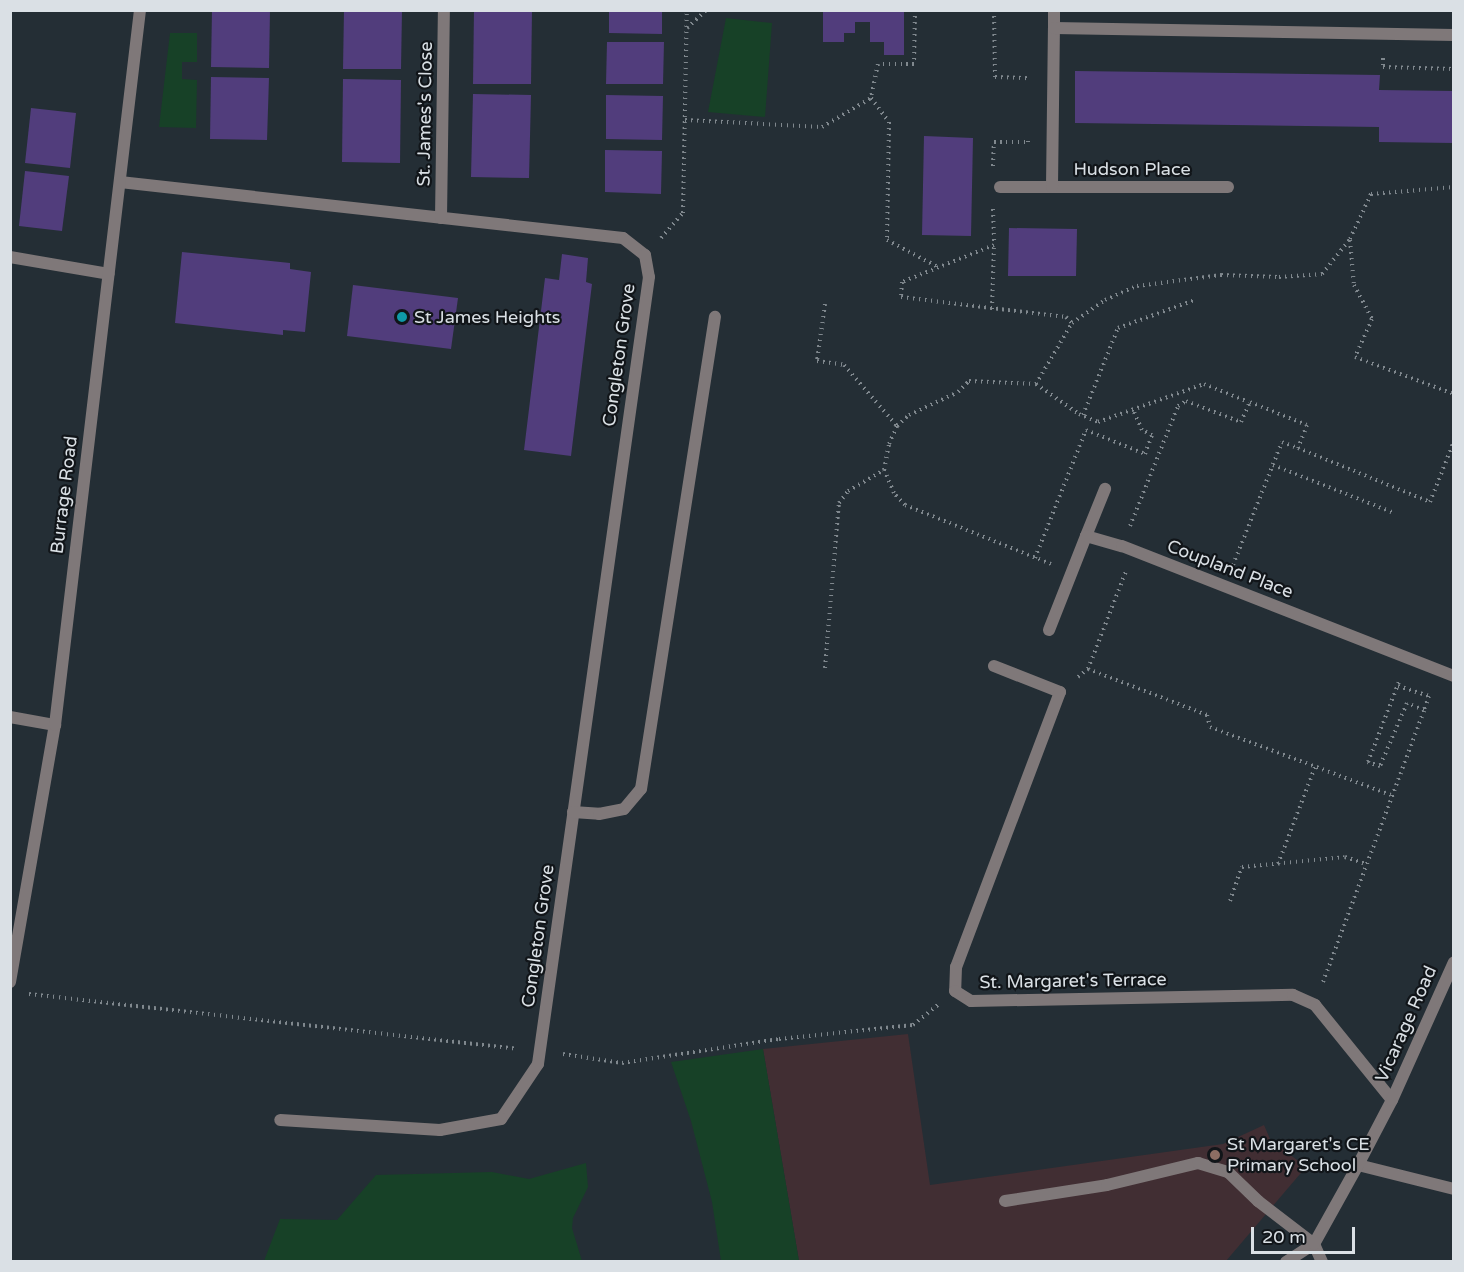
<!DOCTYPE html>
<html>
<head>
<meta charset="utf-8">
<style>
  body { margin:0 }
  #map { position:relative; width:1464px; height:1272px; overflow:hidden; background:#242e35; font-family:"Varela Round",sans-serif }
  div>[style] { position:absolute }
  [style*='--x'] { left:calc(var(--x)*1px); top:calc(var(--y)*1px); width:calc(var(--w)*1px); rotate:calc(var(--a)*1deg) }
  .education>* { inset:0; background:#412e33 }
  .green>* { inset:0; background:#174127 }
  .building>* { inset:0; background:#513d7c }
  .path>* { height:4px; margin-top:-2px; transform-origin:0; background:repeating-linear-gradient(90deg,#80888e 0 1.5px,transparent 0 6px) }
  .service>* { height:12px; margin:-6px; padding:0 6px; transform-origin:6px; border-radius:6px; background:#7f7879 }
  .minor>* { height:12px; margin:-6px; padding:0 6px; transform-origin:6px; border-radius:6px; background:#7f7879 }
  .tertiary>* { height:12px; margin:-6px; padding:0 6px; transform-origin:6px; border-radius:6px; background:#7f7879 }
  .dots>* { width:16px; height:16px; translate:-50% -50%; box-sizing:border-box; border:3px solid #111519; border-radius:50% }
  span { translate:-50% -50%; white-space:nowrap; text-align:center; line-height:1.15; -webkit-text-stroke:4.5px #111519; paint-order:stroke }
  .street-label { font-size:18px; color:#dae0e5 }
  .poi-label { font-size:18px; color:#dae0e5 }
  .left { translate:0 -50%; text-align:left }
  .frame { position:absolute; inset:0; border:12px solid #dae0e5; pointer-events:none }
  .scale { position:absolute; left:1251px; top:1227px; width:104px; height:27px; box-sizing:border-box; border:3px solid #dae0e5; border-top:0; padding-left:8px; font-size:18px; line-height:21px; white-space:nowrap; color:#dae0e5; -webkit-text-stroke:4px #111519; paint-order:stroke }
</style>
</head>
<body>
<div id="map">
  <div class="education">
    <div style="clip-path:polygon(908px 1034px,930px 1185px,1223px 1144px,1264px 1125px,1270px 1139px,1306px 1167px,1226px 1261px,799px 1261px,763px 1049px)"></div>
  </div>
  <div class="green">
    <div style="clip-path:polygon(726px 18px,772px 23px,765px 117px,708px 112px)"></div>
    <div style="clip-path:polygon(170px 33px,197px 33px,197px 62px,182px 62px,182px 79px,197px 80px,196px 128px,159px 127px)"></div>
    <div style="clip-path:polygon(763px 1049px,799px 1261px,721px 1261px,712px 1202px,691px 1121px,671px 1062px)"></div>
    <div style="clip-path:polygon(586px 1163px,588px 1187px,573px 1218px,572px 1228px,582px 1261px,264px 1261px,280px 1219px,337px 1220px,376px 1175px,492px 1172px,529px 1179px)"></div>
  </div>
  <div class="building">
    <div style="clip-path:polygon(212px 10px,270px 10px,269px 68px,211px 67px)"></div>
    <div style="clip-path:polygon(344px 10px,402px 10px,401px 69px,343px 69px)"></div>
    <div style="clip-path:polygon(474px 10px,532px 10px,531px 84px,473px 84px)"></div>
    <div style="clip-path:polygon(609px 10px,662px 10px,662px 34px,609px 33px)"></div>
    <div style="clip-path:polygon(823px 10px,904px 10px,904px 55px,884px 55px,884px 42px,870px 42px,870px 22px,855px 22px,855px 33px,844px 33px,844px 42px,823px 42px)"></div>
    <div style="clip-path:polygon(607px 42px,664px 42px,663px 84px,606px 84px)"></div>
    <div style="clip-path:polygon(1075px 71px,1380px 75px,1379px 90px,1454px 91px,1454px 143px,1379px 142px,1379px 127px,1075px 123px)"></div>
    <div style="clip-path:polygon(211px 77px,269px 78px,267px 140px,210px 139px)"></div>
    <div style="clip-path:polygon(343px 79px,401px 80px,400px 163px,342px 162px)"></div>
    <div style="clip-path:polygon(473px 94px,531px 95px,529px 178px,471px 177px)"></div>
    <div style="clip-path:polygon(606px 95px,663px 96px,662px 140px,606px 139px)"></div>
    <div style="clip-path:polygon(31px 108px,76px 113px,70px 168px,25px 163px)"></div>
    <div style="clip-path:polygon(924px 136px,973px 138px,971px 236px,922px 235px)"></div>
    <div style="clip-path:polygon(605px 150px,662px 151px,661px 194px,605px 192px)"></div>
    <div style="clip-path:polygon(25px 171px,69px 176px,62px 231px,19px 226px)"></div>
    <div style="clip-path:polygon(1009px 228px,1077px 229px,1076px 276px,1008px 276px)"></div>
    <div style="clip-path:polygon(182px 252px,290px 263px,290px 269px,311px 272px,305px 332px,283px 330px,283px 335px,175px 323px)"></div>
    <div style="clip-path:polygon(562px 254px,588px 258px,586px 282px,592px 284px,571px 456px,524px 450px,545px 278px,559px 280px)"></div>
    <div style="clip-path:polygon(353px 285px,458px 298px,451px 349px,347px 336px)"></div>
  </div>
  <div class="path">
    <div style="--x:915;--y:10;--w:54;--a:91.1"></div>
    <div style="--x:914;--y:64;--w:36;--a:180"></div>
    <div style="--x:878;--y:64;--w:35;--a:102"></div>
    <div style="--x:871;--y:98;--w:30;--a:53"></div>
    <div style="--x:889;--y:122;--w:118;--a:91"></div>
    <div style="--x:887;--y:240;--w:58;--a:27.9"></div>
    <div style="--x:994;--y:10;--w:67;--a:89.1"></div>
    <div style="--x:995;--y:77;--w:35;--a:2"></div>
    <div style="--x:687;--y:28;--w:26;--a:-43"></div>
    <div style="--x:1383;--y:58;--w:9;--a:90"></div>
    <div style="--x:1383;--y:67;--w:71;--a:1.6"></div>
    <div style="--x:685;--y:120;--w:137;--a:2.9"></div>
    <div style="--x:822;--y:127;--w:57;--a:-30.6"></div>
    <div style="--x:993;--y:166;--w:24;--a:-88"></div>
    <div style="--x:994;--y:142;--w:34;--a:0"></div>
    <div style="--x:1028;--y:142;--w:3;--a:-90"></div>
    <div style="--x:993;--y:209;--w:36;--a:88"></div>
    <div style="--x:994;--y:245;--w:99;--a:158.1"></div>
    <div style="--x:902;--y:282;--w:15;--a:94"></div>
    <div style="--x:901;--y:297;--w:166;--a:6.9"></div>
    <div style="--x:1066;--y:317;--w:8;--a:45"></div>
    <div style="--x:661;--y:238;--w:33;--a:-49"></div>
    <div style="--x:683;--y:213;--w:203;--a:-88.9"></div>
    <div style="--x:1350;--y:240;--w:45;--a:84.9"></div>
    <div style="--x:1354;--y:285;--w:38;--a:62"></div>
    <div style="--x:1372;--y:319;--w:42;--a:114.1"></div>
    <div style="--x:1355;--y:357;--w:106;--a:20.5"></div>
    <div style="--x:825;--y:304;--w:58;--a:98"></div>
    <div style="--x:817;--y:361;--w:27;--a:8"></div>
    <div style="--x:844;--y:365;--w:81;--a:49"></div>
    <div style="--x:992;--y:309;--w:64;--a:-88.2"></div>
    <div style="--x:1036;--y:384;--w:52;--a:34.9"></div>
    <div style="--x:1079;--y:414;--w:21;--a:23"></div>
    <div style="--x:1098;--y:422;--w:113;--a:-19.7"></div>
    <div style="--x:1204;--y:384;--w:48;--a:21.8"></div>
    <div style="--x:1083;--y:415;--w:94;--a:-68.1"></div>
    <div style="--x:1118;--y:328;--w:82;--a:-20"></div>
    <div style="--x:1273;--y:465;--w:128;--a:21.6"></div>
    <div style="--x:1130;--y:526;--w:129;--a:-68.2"></div>
    <div style="--x:1178;--y:406;--w:9;--a:-32"></div>
    <div style="--x:1186;--y:401;--w:59;--a:20.9"></div>
    <div style="--x:1241;--y:422;--w:22;--a:-66"></div>
    <div style="--x:1250;--y:402;--w:61;--a:22"></div>
    <div style="--x:1307;--y:425;--w:25;--a:111"></div>
    <div style="--x:1298;--y:448;--w:143;--a:22.2"></div>
    <div style="--x:1430;--y:502;--w:66;--a:-68.5"></div>
    <div style="--x:1035;--y:558;--w:138;--a:-68.3"></div>
    <div style="--x:1086;--y:430;--w:64;--a:22.1"></div>
    <div style="--x:1145;--y:454;--w:20;--a:-70"></div>
    <div style="--x:1152;--y:435;--w:11;--a:-153"></div>
    <div style="--x:1142;--y:430;--w:22;--a:-114"></div>
    <div style="--x:1051;--y:564;--w:157;--a:-158"></div>
    <div style="--x:905;--y:505;--w:16;--a:-133"></div>
    <div style="--x:894;--y:493;--w:25;--a:-113"></div>
    <div style="--x:884;--y:470;--w:26;--a:-79"></div>
    <div style="--x:889;--y:444;--w:20;--a:-66"></div>
    <div style="--x:897;--y:426;--w:16;--a:-43"></div>
    <div style="--x:909;--y:415;--w:54;--a:-25.1"></div>
    <div style="--x:958;--y:392;--w:16;--a:-45"></div>
    <div style="--x:969;--y:381;--w:67;--a:2.6"></div>
    <div style="--x:1036;--y:384;--w:71;--a:-59.5"></div>
    <div style="--x:1072;--y:323;--w:40;--a:-34.9"></div>
    <div style="--x:1105;--y:300;--w:35;--a:-24"></div>
    <div style="--x:1137;--y:286;--w:85;--a:-7.5"></div>
    <div style="--x:1221;--y:275;--w:58;--a:2"></div>
    <div style="--x:1279;--y:277;--w:43;--a:-4"></div>
    <div style="--x:1322;--y:274;--w:45;--a:-51.3"></div>
    <div style="--x:1350;--y:239;--w:50;--a:-65"></div>
    <div style="--x:1371;--y:194;--w:83;--a:-4.8"></div>
    <div style="--x:1233;--y:565;--w:132;--a:-68.3"></div>
    <div style="--x:1282;--y:442;--w:17;--a:21"></div>
    <div style="--x:825;--y:668;--w:166;--a:-85.2"></div>
    <div style="--x:839;--y:503;--w:15;--a:-53"></div>
    <div style="--x:848;--y:491;--w:42;--a:-30.3"></div>
    <div style="--x:1088;--y:669;--w:128;--a:21.1"></div>
    <div style="--x:1207;--y:715;--w:12;--a:76"></div>
    <div style="--x:1210;--y:727;--w:193;--a:20.6"></div>
    <div style="--x:1078;--y:677;--w:13;--a:-39"></div>
    <div style="--x:1088;--y:669;--w:105;--a:-68.8"></div>
    <div style="--x:1398;--y:686;--w:33;--a:18"></div>
    <div style="--x:1429;--y:696;--w:15;--a:110"></div>
    <div style="--x:1278;--y:864;--w:104;--a:-69.1"></div>
    <div style="--x:1230;--y:901;--w:36;--a:-71"></div>
    <div style="--x:1242;--y:867;--w:103;--a:-5.5"></div>
    <div style="--x:1345;--y:857;--w:22;--a:18"></div>
    <div style="--x:1323;--y:982;--w:290;--a:-69.6"></div>
    <div style="--x:1424;--y:710;--w:18;--a:-158"></div>
    <div style="--x:1407;--y:703;--w:69;--a:113.2"></div>
    <div style="--x:1380;--y:766;--w:13;--a:-162"></div>
    <div style="--x:1368;--y:762;--w:89;--a:-68.9"></div>
    <div style="--x:29;--y:994;--w:491;--a:6.4"></div>
    <div style="--x:563;--y:1054;--w:60;--a:8.7"></div>
    <div style="--x:622;--y:1063;--w:159;--a:-8.7"></div>
    <div style="--x:779;--y:1039;--w:135;--a:-6"></div>
    <div style="--x:913;--y:1025;--w:32;--a:-39"></div>
  </div>
  <div class="service">
    <div style="--x:1000;--y:187;--w:52;--a:0"></div>
    <div style="--x:1086;--y:536;--w:51;--a:-68"></div>
    <div style="--x:1005;--y:1201;--w:103;--a:-8.9"></div>
    <div style="--x:1107;--y:1185;--w:94;--a:-13.6"></div>
    <div style="--x:1198;--y:1163;--w:31;--a:17"></div>
    <div style="--x:1228;--y:1172;--w:42;--a:44"></div>
    <div style="--x:1258;--y:1201;--w:71;--a:37.5"></div>
  </div>
  <div class="minor">
    <div style="--x:1054;--y:28;--w:18;--a:-90"></div>
    <div style="--x:120;--y:182;--w:506;--a:6.35"></div>
    <div style="--x:623;--y:238;--w:28;--a:38"></div>
    <div style="--x:645;--y:255;--w:22;--a:80"></div>
    <div style="--x:649;--y:277;--w:795;--a:98.03"></div>
    <div style="--x:538;--y:1064;--w:66;--a:123.9"></div>
    <div style="--x:501;--y:1119;--w:62;--a:169.8"></div>
    <div style="--x:440;--y:1130;--w:160;--a:-176.4"></div>
    <div style="--x:1228;--y:187;--w:176;--a:180"></div>
    <div style="--x:1052;--y:187;--w:159;--a:-89.3"></div>
    <div style="--x:1054;--y:28;--w:400;--a:1"></div>
    <div style="--x:441;--y:218;--w:208;--a:-89.2"></div>
    <div style="--x:10;--y:257;--w:100;--a:9.7"></div>
    <div style="--x:1049;--y:630;--w:101;--a:-68.5"></div>
    <div style="--x:1086;--y:536;--w:37;--a:16"></div>
    <div style="--x:1122;--y:546;--w:357;--a:21.4"></div>
    <div style="--x:994;--y:666;--w:71;--a:21.5"></div>
    <div style="--x:1060;--y:692;--w:294;--a:110.7"></div>
    <div style="--x:956;--y:967;--w:24;--a:92"></div>
    <div style="--x:955;--y:991;--w:19;--a:32"></div>
    <div style="--x:971;--y:1001;--w:322;--a:-1.1"></div>
    <div style="--x:1293;--y:995;--w:24;--a:24"></div>
    <div style="--x:1315;--y:1005;--w:122;--a:51"></div>
    <div style="--x:10;--y:717;--w:46;--a:10.1"></div>
    <div style="--x:573;--y:812;--w:26;--a:4"></div>
    <div style="--x:599;--y:814;--w:25;--a:-11"></div>
    <div style="--x:624;--y:809;--w:26;--a:-50"></div>
    <div style="--x:641;--y:789;--w:478;--a:-81.1"></div>
    <div style="--x:1358;--y:1165;--w:99;--a:14"></div>
    <div style="--x:1314;--y:1244;--w:20;--a:66"></div>
    <div style="--x:1286;--y:1262;--w:33;--a:-33"></div>
    <div style="--x:1314;--y:1244;--w:90;--a:-60.9"></div>
    <div style="--x:1358;--y:1165;--w:73;--a:-62.4"></div>
    <div style="--x:1392;--y:1100;--w:151;--a:-65.8"></div>
  </div>
  <div class="tertiary">
    <div style="--x:10;--y:982;--w:261;--a:-80.1"></div>
    <div style="--x:55;--y:725;--w:720;--a:-83.22"></div>
  </div>
  <div class="dots">
    <div style="left:402px;top:317px;background:#0f9aa8"></div>
    <div style="left:1215px;top:1155px;background:#8d6e63"></div>
  </div>
  <div class="street-label">
    <span style="left:425px;top:114px;rotate:-89deg">St. James's Close</span>
    <span style="left:1132px;top:169px">Hudson Place</span>
    <span style="left:619px;top:355px;rotate:-82deg">Congleton Grove</span>
    <span style="left:64px;top:495px;rotate:-83deg">Burrage Road</span>
    <span style="left:1230px;top:569px;rotate:21deg">Coupland Place</span>
    <span style="left:538px;top:936px;rotate:-82deg">Congleton Grove</span>
    <span style="left:1073px;top:981px;rotate:-1deg">St. Margaret's Terrace</span>
    <span style="left:1406px;top:1024px;rotate:-66deg">Vicarage Road</span>
  </div>
  <div class="poi-label">
    <span class="left" style="left:414px;top:317px">St James Heights</span>
    <span class="left" style="left:1227px;top:1155px">St Margaret's CE<br>Primary School</span>
  </div>
  <div class="frame"></div>
  <div class="scale">20 m</div>
</div>
</body>
</html>
